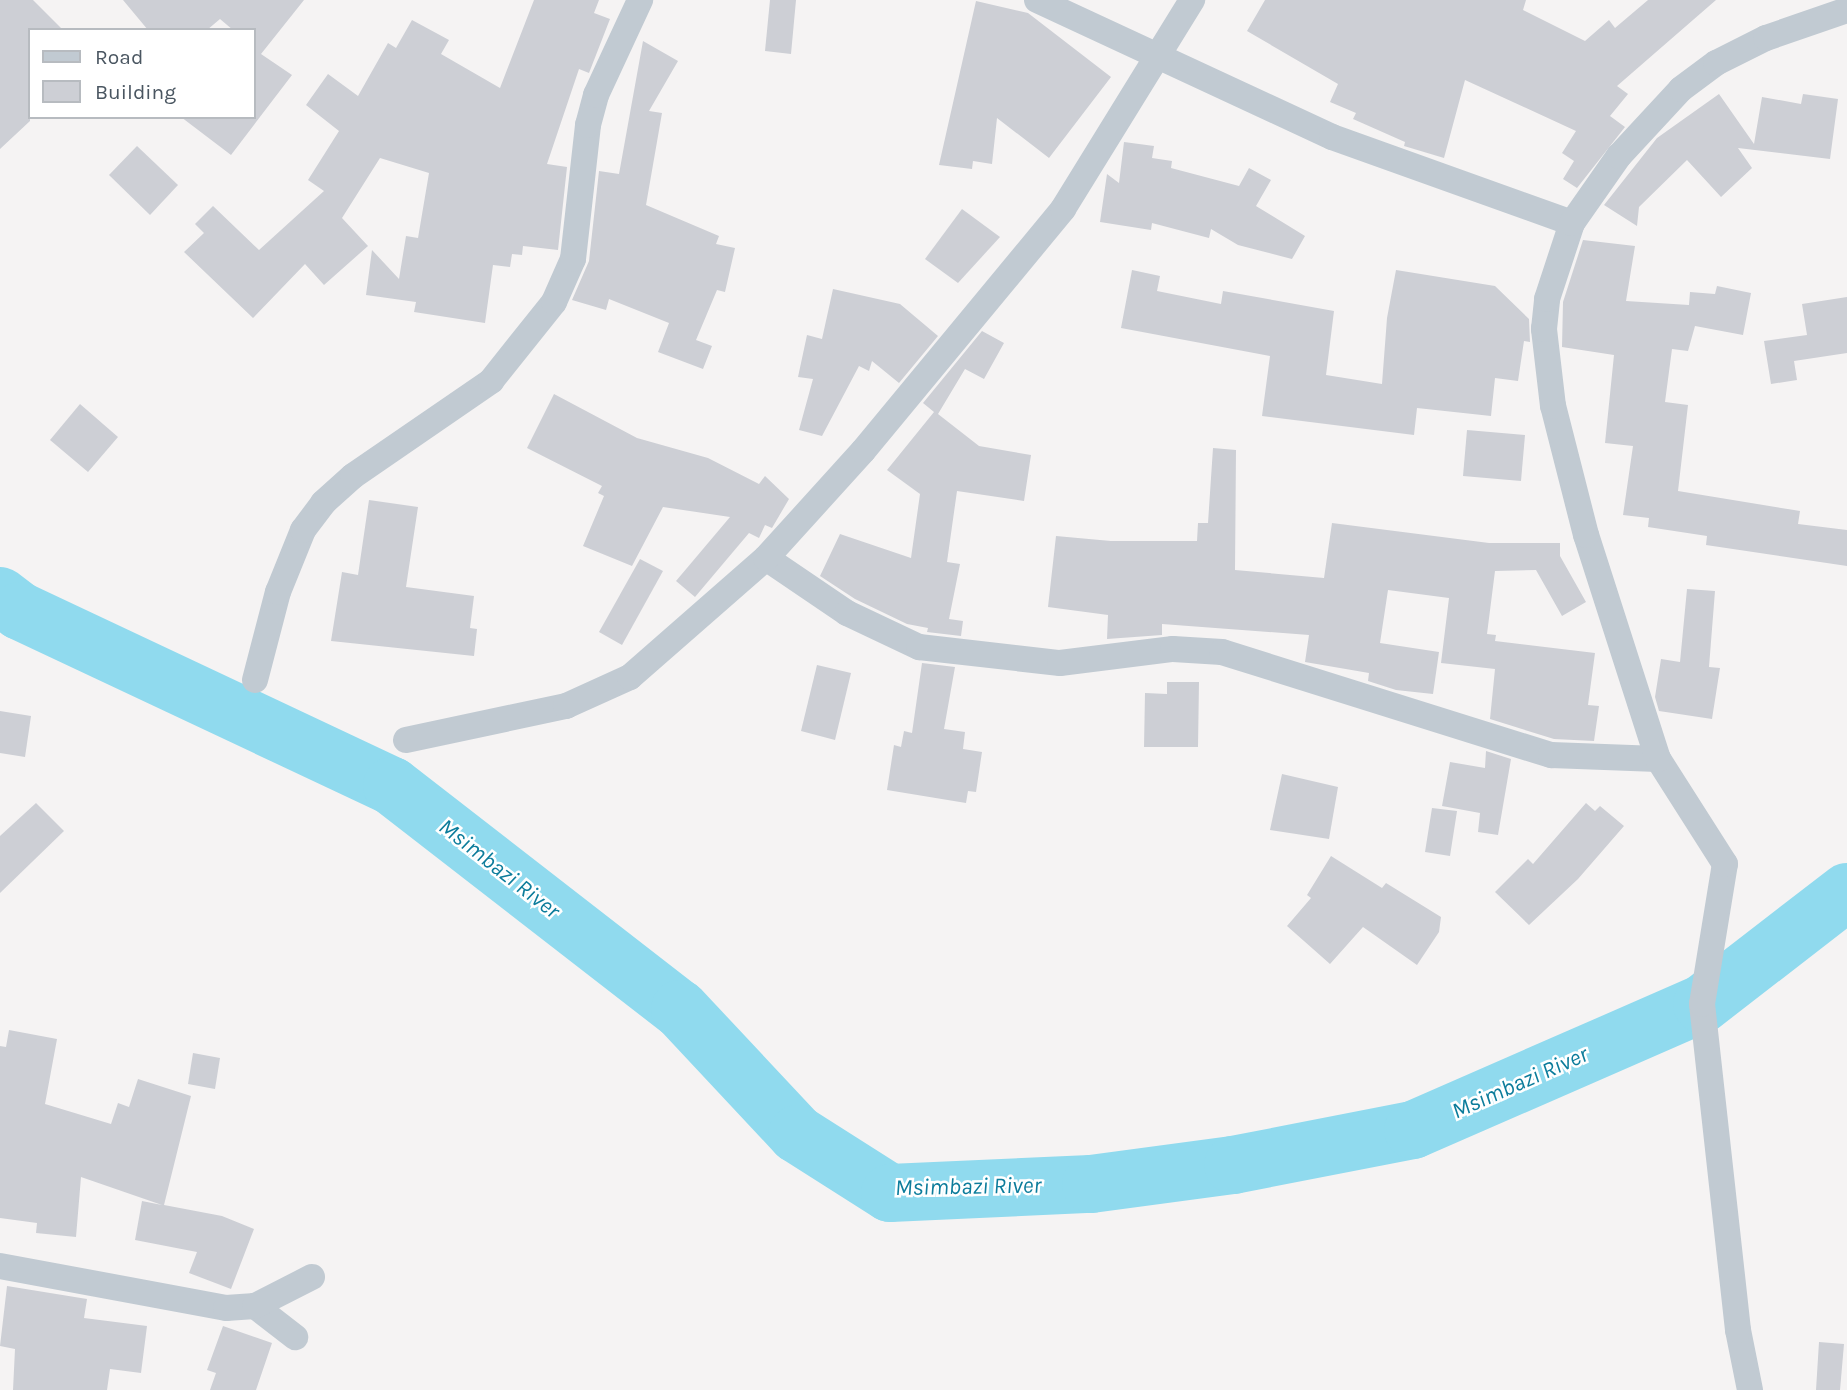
<!DOCTYPE html>
<html>
<head>
<meta charset="utf-8">
<style>
  body { margin:0 }
  #map { position:relative; width:1847px; height:1390px; overflow:hidden; background:#f5f3f3; font-family:Karla,sans-serif }
  div>[style] { position:absolute }
  [style*='--x'] { left:calc(var(--x)*1px); top:calc(var(--y)*1px); width:calc(var(--w)*1px); rotate:calc(var(--a)*1deg) }
  .river>* { height:58px; margin:-29px; padding:0 29px; transform-origin:29px; border-radius:29px; background:#90daee }
  .building>* { inset:0; background:#cdcfd5 }
  .minor>* { height:26px; margin:-13px; padding:0 13px; transform-origin:13px; border-radius:13px; background:#c1cad2 }
  span { translate:-50% -50%; white-space:nowrap; text-align:center; line-height:1.15; -webkit-text-stroke:5px #fff; paint-order:stroke }
  .water-label { font-size:23px; color:#0c7c9b; font-style:italic }
  .legend { position:absolute; left:28px; top:28px; width:228px; height:91px; box-sizing:border-box; background:#fff; border:2px solid #b7bbc0; margin:0; padding:9px 12px; list-style:none; font-size:21px; color:#4a5661 }
  .legend li { display:flex; align-items:center; gap:14px; height:35px }
  .legend b { width:35px; border:2px solid #b7bbc0 }
</style>
</head>
<body>
<div id="map">
  <div class="river">
    <div style="--x:0;--y:596;--w:25;--a:37"></div>
    <div style="--x:20;--y:611;--w:411;--a:25.2"></div>
    <div style="--x:392;--y:786;--w:364;--a:37.8"></div>
    <div style="--x:680;--y:1009;--w:171;--a:46.9"></div>
    <div style="--x:797;--y:1134;--w:110;--a:32.4"></div>
    <div style="--x:890;--y:1193;--w:201;--a:-2.6"></div>
    <div style="--x:1091;--y:1184;--w:143;--a:-7.6"></div>
    <div style="--x:1233;--y:1165;--w:183;--a:-11"></div>
    <div style="--x:1413;--y:1130;--w:315;--a:-23.6"></div>
    <div style="--x:1702;--y:1004;--w:183;--a:-37.7"></div>
  </div>
  <div class="building">
    <div style="clip-path:polygon(0 0,33px 0,63px 30px,30px 30px,30px 121px,0 149px)"></div>
    <div style="clip-path:polygon(123px 0,304px 0,261px 54px,292px 75px,231px 155px,181px 117px,254px 117px,254px 30px,233px 30px,220px 19px,207px 30px,148px 30px)"></div>
    <div style="clip-path:polygon(534px 0,599px 0,594px 13px,610px 19px,589px 73px,579px 69px,547px 164px,567px 167px,558px 250px,523px 246px,522px 255px,512px 254px,510px 267px,493px 265px,485px 323px,414px 312px,416px 302px,366px 295px,372px 250px,399px 279px,406px 236px,418px 238px,429px 173px,380px 158px,342px 218px,368px 246px,324px 285px,305px 264px,253px 318px,184px 252px,204px 233px,195px 224px,213px 206px,259px 250px,324px 191px,308px 180px,339px 131px,306px 105px,328px 74px,358px 96px,388px 43px,396px 48px,412px 20px,449px 40px,441px 54px,500px 88px)"></div>
    <div style="clip-path:polygon(770px 0,796px 0,791px 54px,765px 51px)"></div>
    <div style="clip-path:polygon(1265px 0,1526px 0,1523px 10px,1585px 41px,1609px 20px,1615px 28px,1648px 0,1716px 0,1617px 86px,1628px 94px,1610px 116px,1625px 127px,1577px 188px,1563px 179px,1574px 161px,1562px 153px,1576px 131px,1465px 80px,1444px 158px,1404px 146px,1405px 142px,1353px 119px,1356px 113px,1330px 102px,1338px 84px,1247px 31px)"></div>
    <div style="clip-path:polygon(976px 1px,1028px 13px,1111px 77px,1049px 158px,997px 118px,992px 164px,973px 161px,972px 169px,939px 165px)"></div>
    <div style="clip-path:polygon(643px 41px,678px 61px,649px 111px,662px 113px,646px 205px,719px 236px,716px 244px,735px 248px,725px 292px,717px 290px,696px 340px,712px 346px,703px 369px,658px 352px,669px 323px,609px 299px,606px 310px,572px 300px,589px 261px,599px 171px,619px 174px)"></div>
    <div style="clip-path:polygon(1719px 94px,1754px 144px,1762px 97px,1801px 104px,1803px 94px,1838px 99px,1830px 159px,1738px 148px,1752px 168px,1721px 197px,1687px 160px,1639px 207px,1637px 226px,1604px 205px,1657px 138px)"></div>
    <div style="clip-path:polygon(1124px 142px,1154px 146px,1152px 158px,1172px 161px,1171px 168px,1239px 186px,1249px 168px,1271px 180px,1256px 206px,1305px 236px,1292px 259px,1238px 245px,1211px 229px,1209px 238px,1152px 223px,1151px 230px,1100px 222px,1107px 174px,1119px 183px)"></div>
    <div style="clip-path:polygon(137px 146px,178px 185px,150px 215px,109px 175px)"></div>
    <div style="clip-path:polygon(962px 209px,1000px 237px,958px 283px,925px 259px)"></div>
    <div style="clip-path:polygon(1583px 240px,1635px 246px,1626px 301px,1689px 305px,1690px 292px,1715px 294px,1717px 286px,1751px 293px,1743px 335px,1695px 326px,1688px 351px,1672px 349px,1665px 402px,1688px 405px,1678px 491px,1800px 511px,1798px 524px,1847px 530px,1847px 566px,1706px 545px,1707px 536px,1648px 527px,1649px 518px,1623px 515px,1633px 446px,1605px 443px,1614px 355px,1562px 347px,1563px 302px)"></div>
    <div style="clip-path:polygon(1132px 270px,1160px 276px,1157px 291px,1221px 304px,1223px 291px,1334px 311px,1326px 375px,1382px 384px,1387px 318px,1396px 270px,1495px 286px,1529px 319px,1530px 342px,1524px 341px,1518px 381px,1495px 378px,1491px 416px,1417px 408px,1414px 435px,1262px 416px,1270px 356px,1121px 328px)"></div>
    <div style="clip-path:polygon(833px 289px,900px 304px,938px 336px,899px 383px,872px 361px,869px 371px,859px 366px,822px 436px,799px 430px,813px 379px,798px 377px,807px 335px,822px 339px)"></div>
    <div style="clip-path:polygon(1847px 297px,1847px 353px,1794px 361px,1797px 380px,1771px 384px,1764px 341px,1807px 335px,1802px 304px)"></div>
    <div style="clip-path:polygon(982px 331px,1004px 343px,984px 379px,965px 369px,938px 414px,979px 446px,1031px 455px,1024px 501px,957px 491px,947px 562px,960px 564px,949px 619px,963px 621px,961px 636px,927px 632px,928px 628px,907px 624px,855px 599px,820px 576px,840px 534px,911px 558px,920px 494px,887px 470px,934px 412px,923px 403px)"></div>
    <div style="clip-path:polygon(554px 394px,637px 438px,708px 458px,759px 484px,765px 476px,789px 499px,772px 528px,765px 525px,759px 538px,749px 533px,695px 597px,676px 581px,730px 517px,663px 507px,632px 566px,583px 546px,604px 496px,598px 493px,602px 486px,527px 448px)"></div>
    <div style="clip-path:polygon(80px 404px,118px 437px,88px 472px,50px 440px)"></div>
    <div style="clip-path:polygon(1467px 430px,1525px 435px,1521px 481px,1463px 476px)"></div>
    <div style="clip-path:polygon(1213px 448px,1236px 450px,1235px 570px,1324px 578px,1332px 523px,1489px 543px,1560px 543px,1560px 556px,1586px 602px,1562px 616px,1536px 570px,1495px 571px,1487px 634px,1496px 635px,1495px 641px,1595px 653px,1588px 705px,1599px 706px,1594px 741px,1554px 739px,1490px 719px,1495px 669px,1441px 663px,1449px 598px,1388px 590px,1380px 643px,1439px 652px,1433px 694px,1396px 690px,1368px 681px,1369px 673px,1305px 662px,1309px 635px,1162px 624px,1162px 635px,1107px 639px,1108px 615px,1048px 607px,1056px 536px,1111px 541px,1197px 541px,1198px 523px,1208px 523px)"></div>
    <div style="clip-path:polygon(369px 500px,418px 507px,406px 587px,474px 596px,470px 628px,477px 629px,474px 656px,331px 641px,342px 572px,358px 575px)"></div>
    <div style="clip-path:polygon(640px 559px,663px 571px,622px 645px,599px 632px)"></div>
    <div style="clip-path:polygon(1687px 589px,1715px 591px,1709px 667px,1720px 668px,1712px 719px,1659px 711px,1655px 697px,1661px 659px,1680px 662px)"></div>
    <div style="clip-path:polygon(922px 663px,955px 667px,944px 729px,965px 732px,963px 749px,982px 752px,976px 792px,968px 791px,966px 803px,887px 790px,894px 745px,901px 747px,904px 731px,912px 733px)"></div>
    <div style="clip-path:polygon(817px 665px,851px 673px,835px 740px,801px 731px)"></div>
    <div style="clip-path:polygon(1167px 682px,1199px 682px,1198px 747px,1144px 747px,1145px 693px,1167px 694px)"></div>
    <div style="clip-path:polygon(0 711px,31px 716px,25px 757px,0 753px)"></div>
    <div style="clip-path:polygon(1486px 751px,1511px 759px,1498px 835px,1478px 832px,1480px 813px,1442px 806px,1450px 762px,1485px 768px)"></div>
    <div style="clip-path:polygon(1282px 774px,1338px 787px,1329px 839px,1270px 830px)"></div>
    <div style="clip-path:polygon(36px 803px,64px 831px,0 893px,0 836px)"></div>
    <div style="clip-path:polygon(1586px 803px,1595px 811px,1600px 806px,1624px 826px,1578px 879px,1529px 925px,1495px 892px,1528px 859px,1533px 864px)"></div>
    <div style="clip-path:polygon(1432px 808px,1457px 811px,1450px 856px,1425px 852px)"></div>
    <div style="clip-path:polygon(1331px 856px,1382px 888px,1386px 883px,1441px 917px,1439px 932px,1417px 965px,1363px 927px,1330px 964px,1287px 926px,1311px 898px,1307px 895px)"></div>
    <div style="clip-path:polygon(9px 1030px,57px 1039px,45px 1104px,111px 1124px,118px 1103px,129px 1107px,138px 1079px,191px 1096px,164px 1205px,222px 1216px,254px 1229px,231px 1289px,189px 1273px,197px 1252px,135px 1240px,142px 1201px,162px 1205px,81px 1177px,76px 1237px,36px 1233px,37px 1223px,0 1218px,0 1046px,6px 1047px)"></div>
    <div style="clip-path:polygon(193px 1053px,220px 1058px,215px 1089px,188px 1084px)"></div>
    <div style="clip-path:polygon(7px 1286px,87px 1299px,84px 1318px,147px 1326px,141px 1373px,110px 1369px,107px 1390px,13px 1390px,15px 1349px,0 1346px)"></div>
    <div style="clip-path:polygon(223px 1326px,272px 1343px,256px 1390px,210px 1390px,216px 1373px,207px 1370px)"></div>
    <div style="clip-path:polygon(1819px 1342px,1844px 1344px,1840px 1390px,1816px 1390px)"></div>
  </div>
  <div class="minor">
    <div style="--x:1037;--y:0;--w:325;--a:24.9"></div>
    <div style="--x:1332;--y:137;--w:255;--a:19.7"></div>
    <div style="--x:766;--y:558;--w:98;--a:34.2"></div>
    <div style="--x:847;--y:613;--w:80;--a:25.3"></div>
    <div style="--x:919;--y:647;--w:142;--a:6.5"></div>
    <div style="--x:1060;--y:663;--w:114;--a:-7.1"></div>
    <div style="--x:1173;--y:649;--w:49;--a:3.5"></div>
    <div style="--x:1222;--y:652;--w:345;--a:17.4"></div>
    <div style="--x:1551;--y:755;--w:107;--a:2.1"></div>
    <div style="--x:255;--y:680;--w:91;--a:-75.4"></div>
    <div style="--x:278;--y:592;--w:67;--a:-68"></div>
    <div style="--x:303;--y:530;--w:34;--a:-53"></div>
    <div style="--x:323;--y:503;--w:40;--a:-42"></div>
    <div style="--x:353;--y:476;--w:168;--a:-34.5"></div>
    <div style="--x:491;--y:381;--w:101;--a:-51.4"></div>
    <div style="--x:554;--y:302;--w:47;--a:-66.2"></div>
    <div style="--x:573;--y:259;--w:135;--a:-83.6"></div>
    <div style="--x:588;--y:125;--w:31;--a:-75"></div>
    <div style="--x:596;--y:95;--w:105;--a:-65.1"></div>
    <div style="--x:406;--y:740;--w:164;--a:-12"></div>
    <div style="--x:566;--y:706;--w:70;--a:-24.4"></div>
    <div style="--x:630;--y:677;--w:181;--a:-41.2"></div>
    <div style="--x:766;--y:558;--w:144;--a:-47.8"></div>
    <div style="--x:863;--y:451;--w:314;--a:-50.4"></div>
    <div style="--x:1063;--y:209;--w:246;--a:-58.3"></div>
    <div style="--x:0;--y:1266;--w:230;--a:10.5"></div>
    <div style="--x:226;--y:1308;--w:29;--a:-4"></div>
    <div style="--x:255;--y:1306;--w:51;--a:37.8"></div>
    <div style="--x:255;--y:1306;--w:64;--a:-27"></div>
    <div style="--x:1750;--y:1390;--w:61;--a:-101.3"></div>
    <div style="--x:1738;--y:1330;--w:328;--a:-96.3"></div>
    <div style="--x:1702;--y:1004;--w:142;--a:-80.7"></div>
    <div style="--x:1725;--y:864;--w:125;--a:-122.5"></div>
    <div style="--x:1658;--y:759;--w:235;--a:-107.8"></div>
    <div style="--x:1586;--y:535;--w:133;--a:-104.3"></div>
    <div style="--x:1553;--y:406;--w:78;--a:-96.7"></div>
    <div style="--x:1544;--y:329;--w:30;--a:-84"></div>
    <div style="--x:1547;--y:299;--w:80;--a:-71.8"></div>
    <div style="--x:1572;--y:223;--w:82;--a:-55"></div>
    <div style="--x:1619;--y:156;--w:91;--a:-47.2"></div>
    <div style="--x:1681;--y:89;--w:44;--a:-36.6"></div>
    <div style="--x:1716;--y:63;--w:56;--a:-26.6"></div>
    <div style="--x:1766;--y:38;--w:86;--a:-19.1"></div>
  </div>
  <div class="water-label">
    <span style="left:499px;top:869px;rotate:38deg">Msimbazi River</span>
    <span style="left:1520px;top:1083px;rotate:-24deg">Msimbazi River</span>
    <span style="left:968px;top:1187px;rotate:-1deg">Msimbazi River</span>
  </div>
  <ul class="legend">
  <li><b style="height:9px;background:#c1cad2"></b>Road</li>
  <li><b style="height:19px;background:#cdcfd5"></b>Building</li>
  </ul>
</div>
</body>
</html>
